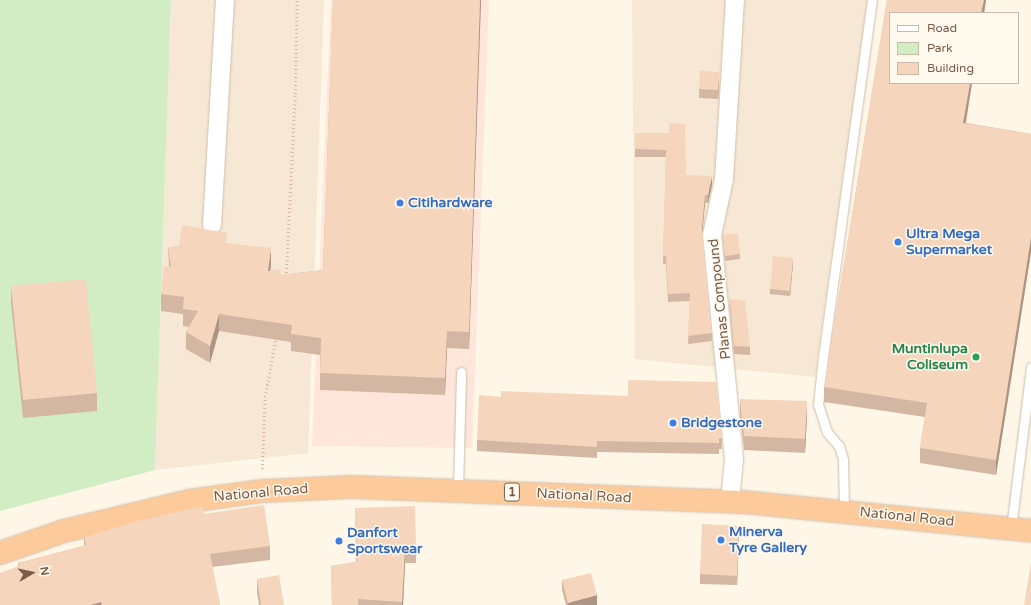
<!DOCTYPE html>
<html>
<head>
<meta charset="utf-8">
<style>
  body { margin:0 }
  #map { position:relative; width:1031px; height:605px; overflow:hidden; background:#fef6e7; font-family:"Varela Round",sans-serif }
  div>[style] { position:absolute }
  [style*='--x'] { left:calc(var(--x)*1px); top:calc(var(--y)*1px); width:calc(var(--w)*1px); rotate:calc(var(--a)*1deg) }
  .residential>* { inset:0; background:#f6e8d4 }
  .commercial>* { inset:0; background:#fee6da }
  .green>* { inset:0; background:#d2edc4 }
  .path>* { height:2.5px; margin-top:-1.25px; transform-origin:0; background:repeating-linear-gradient(90deg,#dab89f 0 1px,transparent 0 4px) }
  .roads { filter:drop-shadow(0 0 1px #d0beab) drop-shadow(0 0 1px #d0beab) }
  .service>* { height:9px; margin:-4.5px; padding:0 4.5px; transform-origin:4.5px; border-radius:4.5px; background:#fff }
  .minor>* { height:18px; margin:-9px; padding:0 9px; transform-origin:9px; border-radius:9px; background:#fff }
  .trunk>* { height:22px; margin:-11px; padding:0 11px; transform-origin:11px; border-radius:11px; background:#fdcb9b }
  .wall>* { inset:0; background:#d3b7a2 }
  .shaded-wall>* { inset:0; background:#ac9584 }
  .building>* { inset:0; background:#f5d5bc }
  .dots>* { width:11px; height:11px; translate:-50% -50%; box-sizing:border-box; border:2px solid #fff9ee; border-radius:50% }
  span { translate:-50% -50%; white-space:nowrap; text-align:center; line-height:1.15; -webkit-text-stroke:3px #fff9ee; paint-order:stroke }
  .shield-label span { padding:1px 3px; background:#fff9ee; border:1px solid; border-radius:3px; -webkit-text-stroke-width:0 }
  .shield-label { font-size:13px; color:#795c49; font-weight:700 }
  .shop-label { font-size:14px; color:#366cbe; font-weight:700 }
  .left { translate:0 -50%; text-align:left }
  .street-label { font-size:14px; color:#795c49 }
  .leisure-label { font-size:14px; color:#27864d; font-weight:700 }
  .right { translate:-100% -50%; text-align:right }
  .legend { position:absolute; left:889px; top:12px; width:130px; height:72px; box-sizing:border-box; background:#fff9ee; border:1px solid #c9baac; margin:0; padding:5px 7px; list-style:none; font-size:12px; color:#795c49 }
  .legend li { display:flex; align-items:center; gap:8px; height:20px }
  .legend b { width:20px; border:1px solid #c9baac }
  .north { position:absolute; left:12px; top:553px; width:40px; height:40px; -webkit-text-stroke:3px #fff9ee; paint-order:stroke; rotate:81deg; font-size:11px; font-weight:700; line-height:16px; text-align:center; color:#795c49 }
  .north::after { content:''; display:block; margin:auto; width:14px; height:18px; background:#795c49; clip-path:polygon(50% 0,100% 100%,50% 72%,0 100%) }
</style>
</head>
<body>
<div id="map">
  <div class="residential">
    <div style="clip-path:polygon(171px 0,324px 0,308px 453px,155px 470px)"></div>
    <div style="clip-path:polygon(632px 0,868px 0,815px 377px,635px 359px)"></div>
  </div>
  <div class="commercial">
    <div style="clip-path:polygon(331px 0,489px 0,472px 448px,312px 446px)"></div>
  </div>
  <div class="green">
    <div style="clip-path:polygon(0 0,171px 0,155px 470px,0 511px)"></div>
  </div>
  <div class="path">
    <div style="--x:286;--y:277;--w:183;--a:-87.2"></div>
    <div style="--x:295;--y:94;--w:94;--a:-88.8"></div>
    <div style="--x:262;--y:469;--w:72;--a:-87.6"></div>
    <div style="--x:265;--y:397;--w:61;--a:-79.6"></div>
  </div>
  <div class="roads">
    <div class="service">
      <div style="--x:458;--y:490;--w:118;--a:-88.5"></div>
      <div style="--x:844;--y:511;--w:52;--a:-91.1"></div>
      <div style="--x:843;--y:459;--w:14;--a:-107"></div>
      <div style="--x:839;--y:446;--w:18;--a:-131"></div>
      <div style="--x:827;--y:432;--w:28;--a:-108"></div>
      <div style="--x:818;--y:405;--w:48;--a:-84.1"></div>
      <div style="--x:823;--y:357;--w:360;--a:-82.2"></div>
      <div style="--x:1011;--y:528;--w:162;--a:-82.9"></div>
    </div>
    <div class="minor">
      <div style="--x:212;--y:225;--w:225;--a:-86.7"></div>
      <div style="--x:730;--y:502;--w:43;--a:-84.7"></div>
      <div style="--x:734;--y:459;--w:225;--a:-95.6"></div>
      <div style="--x:712;--y:235;--w:57;--a:-77.9"></div>
      <div style="--x:724;--y:179;--w:179;--a:-86.5"></div>
    </div>
    <div class="trunk">
      <div style="--x:0;--y:553;--w:68;--a:-19"></div>
      <div style="--x:64;--y:531;--w:129;--a:-13.5"></div>
      <div style="--x:189;--y:501;--w:75;--a:-7.7"></div>
      <div style="--x:263;--y:491;--w:88;--a:-2.6"></div>
      <div style="--x:351;--y:487;--w:392;--a:2.2"></div>
      <div style="--x:743;--y:502;--w:289;--a:5.7"></div>
    </div>
  </div>
  <div class="wall">
    <div style="clip-path:polygon(333px 0,481px 0,469px 349px,447px 348px,445px 395px,320px 390px,320px 355px,291px 351px,291px 342px,219px 331px,210px 363px,186px 349px,186px 332px,189px 327px,183px 326px,183px 314px,161px 311px,161px 294px,169px 267px,168px 248px,179px 246px,227px 243px,271px 265px,270px 270px,281px 275px,323px 270px)"></div>
    <div style="clip-path:polygon(887px 0,986px 0,984px 13px,890px 83px,972px 83px,966px 123px,1031px 134px,1031px 252px,996px 475px,920px 463px,920px 448px,925px 417px,824px 402px,824px 387px)"></div>
    <div style="clip-path:polygon(719px 82px,718px 99px,699px 98px,699px 89px)"></div>
    <div style="clip-path:polygon(635px 133px,669px 133px,686px 175px,712px 184px,708px 203px,705px 203px,702px 232px,712px 333px,712px 341px,688px 344px,690px 301px,668px 302px,666px 264px,663px 264px,666px 157px,635px 157px)"></div>
    <div style="clip-path:polygon(723px 235px,740px 254px,740px 259px,725px 261px)"></div>
    <div style="clip-path:polygon(793px 263px,790px 296px,770px 294px,770px 289px)"></div>
    <div style="clip-path:polygon(11px 286px,97px 393px,97px 411px,23px 418px,11px 303px)"></div>
    <div style="clip-path:polygon(730px 299px,750px 347px,750px 355px,734px 354px,730px 307px)"></div>
    <div style="clip-path:polygon(740px 399px,807px 415px,805px 453px,744px 450px,740px 413px)"></div>
    <div style="clip-path:polygon(722px 438px,722px 449px,719px 449px,719px 454px,597px 452px,597px 458px,477px 451px,477px 440px)"></div>
    <div style="clip-path:polygon(355px 508px,416px 548px,416px 563px,405px 563px,403px 605px,332px 605px,331px 566px,356px 562px)"></div>
    <div style="clip-path:polygon(204px 514px,270px 546px,270px 560px,212px 567px,220px 605px,0 605px,18px 566px,18px 563px,84px 546px,84px 537px)"></div>
    <div style="clip-path:polygon(739px 536px,737px 585px,700px 584px,700px 574px)"></div>
    <div style="clip-path:polygon(257px 579px,284px 605px,259px 605px,257px 593px)"></div>
    <div style="clip-path:polygon(562px 580px,597px 605px,566px 605px,562px 590px)"></div>
  </div>
  <div class="shaded-wall">
    <div style="clip-path:polygon(480px 0,481px 0,469px 349px,469px 332px)"></div>
    <div style="clip-path:polygon(984px 0,986px 0,984px 13px,981px 13px)"></div>
    <div style="clip-path:polygon(719px 72px,719px 82px,718px 99px,718px 90px)"></div>
    <div style="clip-path:polygon(970px 83px,972px 83px,963px 138px,963px 123px)"></div>
    <div style="clip-path:polygon(712px 176px,712px 184px,708px 203px,708px 195px)"></div>
    <div style="clip-path:polygon(705px 195px,705px 203px,702px 236px,702px 228px)"></div>
    <div style="clip-path:polygon(1031px 237px,1031px 252px,996px 475px,996px 460px)"></div>
    <div style="clip-path:polygon(271px 248px,271px 265px,268px 288px,268px 271px)"></div>
    <div style="clip-path:polygon(793px 258px,793px 263px,790px 296px,790px 291px)"></div>
    <div style="clip-path:polygon(219px 314px,219px 331px,210px 363px,210px 346px)"></div>
    <div style="clip-path:polygon(447px 331px,447px 348px,445px 395px,445px 378px)"></div>
    <div style="clip-path:polygon(807px 401px,807px 415px,805px 453px,805px 439px)"></div>
    <div style="clip-path:polygon(739px 526px,739px 536px,737px 585px,737px 576px)"></div>
    <div style="clip-path:polygon(405px 548px,405px 563px,403px 605px,402px 605px)"></div>
    <div style="clip-path:polygon(597px 595px,597px 605px,568px 605px,568px 603px)"></div>
    <div style="clip-path:polygon(101px 602px,101px 605px,90px 605px)"></div>
  </div>
  <div class="building">
    <div style="clip-path:polygon(333px 0,480px 0,469px 332px,447px 331px,445px 378px,320px 373px,321px 338px,291px 334px,292px 325px,219px 314px,210px 346px,186px 332px,198px 311px,183px 309px,184px 297px,161px 294px,164px 266px,171px 267px,168px 248px,179px 246px,182px 225px,227px 233px,226px 243px,271px 248px,268px 271px,280px 269px,281px 275px,323px 270px)"></div>
    <div style="clip-path:polygon(887px 0,984px 0,981px 13px,890px 13px,890px 83px,970px 83px,963px 123px,1031px 134px,1031px 237px,996px 460px,920px 448px,927px 403px,824px 387px)"></div>
    <div style="clip-path:polygon(700px 71px,719px 72px,718px 90px,699px 89px)"></div>
    <div style="clip-path:polygon(669px 123px,685px 124px,686px 175px,712px 176px,708px 195px,705px 195px,702px 228px,712px 333px,688px 336px,690px 293px,668px 294px,666px 256px,663px 256px,666px 150px,635px 149px,635px 133px,669px 133px)"></div>
    <div style="clip-path:polygon(738px 233px,740px 254px,725px 256px,723px 235px)"></div>
    <div style="clip-path:polygon(773px 256px,793px 258px,790px 291px,770px 289px)"></div>
    <div style="clip-path:polygon(86px 279px,97px 393px,23px 400px,11px 286px)"></div>
    <div style="clip-path:polygon(730px 299px,745px 301px,750px 347px,734px 346px)"></div>
    <div style="clip-path:polygon(628px 380px,717px 382px,722px 438px,719px 437px,719px 443px,597px 441px,597px 447px,477px 440px,479px 395px,501px 397px,501px 391px,628px 396px)"></div>
    <div style="clip-path:polygon(740px 399px,807px 401px,805px 439px,744px 436px)"></div>
    <div style="clip-path:polygon(264px 505px,270px 546px,210px 554px,220px 605px,102px 605px,101px 602px,90px 605px,0 605px,0 573px,19px 566px,18px 563px,86px 545px,84px 537px,134px 522px,202px 506px,204px 514px)"></div>
    <div style="clip-path:polygon(415px 506px,416px 548px,405px 548px,402px 602px,358px 599px,358px 605px,332px 605px,331px 566px,357px 562px,355px 508px)"></div>
    <div style="clip-path:polygon(702px 524px,739px 526px,737px 576px,700px 574px)"></div>
    <div style="clip-path:polygon(1031px 563px,1031px 605px,1024px 605px)"></div>
    <div style="clip-path:polygon(591px 573px,597px 595px,568px 603px,562px 580px)"></div>
    <div style="clip-path:polygon(279px 575px,284px 605px,261px 605px,257px 579px)"></div>
  </div>
  <div class="dots">
    <div style="left:400px;top:203px;background:#3f7fe0"></div>
    <div style="left:898px;top:242px;background:#3f7fe0"></div>
    <div style="left:976px;top:357px;background:#2e9e5b"></div>
    <div style="left:673px;top:423px;background:#3f7fe0"></div>
    <div style="left:721px;top:540px;background:#3f7fe0"></div>
    <div style="left:339px;top:541px;background:#3f7fe0"></div>
  </div>
  <div class="shield-label">
    <span style="left:512px;top:492px">1</span>
  </div>
  <div class="shop-label">
    <span class="left" style="left:408px;top:203px">Citihardware</span>
    <span class="left" style="left:906px;top:242px">Ultra Mega<br>Supermarket</span>
    <span class="left" style="left:681px;top:423px">Bridgestone</span>
    <span class="left" style="left:729px;top:540px">Minerva<br>Tyre Gallery</span>
    <span class="left" style="left:347px;top:541px">Danfort<br>Sportswear</span>
  </div>
  <div class="street-label">
    <span style="left:720px;top:299px;rotate:-96deg">Planas Compound</span>
    <span style="left:261px;top:493px;rotate:-5deg">National Road</span>
    <span style="left:584px;top:496px;rotate:3deg">National Road</span>
    <span style="left:907px;top:517px;rotate:6deg">National Road</span>
  </div>
  <div class="leisure-label">
    <span class="right" style="left:968px;top:357px">Muntinlupa<br>Coliseum</span>
  </div>
  <ul class="legend">
  <li><b style="height:5px;background:#fff"></b>Road</li>
  <li><b style="height:11px;background:#d2edc4"></b>Park</li>
  <li><b style="height:11px;background:#f5d5bc"></b>Building</li>
  </ul>
  <div class="north">N</div>
</div>
</body>
</html>
